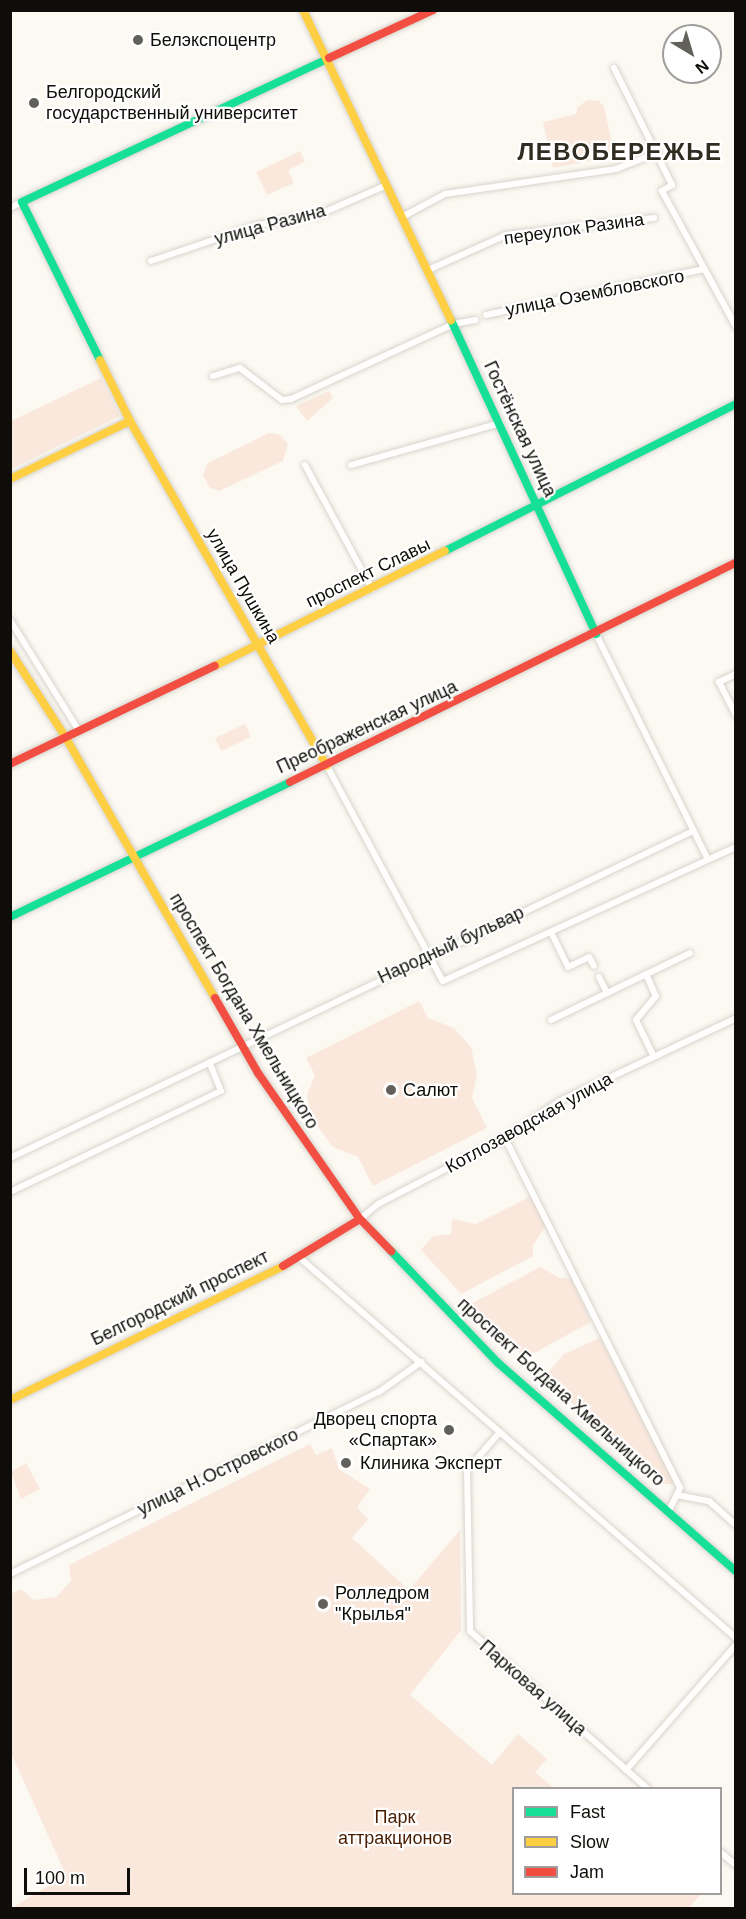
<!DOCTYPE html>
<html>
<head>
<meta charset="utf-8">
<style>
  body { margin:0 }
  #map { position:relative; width:746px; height:1919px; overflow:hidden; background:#fcf9f2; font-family:Helvetica,sans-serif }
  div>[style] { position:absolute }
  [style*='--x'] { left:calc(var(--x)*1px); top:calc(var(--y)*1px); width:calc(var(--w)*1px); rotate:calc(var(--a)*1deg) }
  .green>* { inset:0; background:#fae8dd }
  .roads { filter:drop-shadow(0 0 2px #d7d4ce) drop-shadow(0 0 2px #d7d4ce) }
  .street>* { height:6px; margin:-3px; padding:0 3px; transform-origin:3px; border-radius:3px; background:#fffefd }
  .fast>* { height:8px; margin:-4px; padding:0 4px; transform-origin:4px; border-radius:4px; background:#16e098 }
  .slow>* { height:8px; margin:-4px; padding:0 4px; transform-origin:4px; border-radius:4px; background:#ffcf43 }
  .jam>* { height:8px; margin:-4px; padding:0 4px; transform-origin:4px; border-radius:4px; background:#f24e42 }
  .dots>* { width:16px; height:16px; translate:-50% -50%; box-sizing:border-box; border:3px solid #fff; border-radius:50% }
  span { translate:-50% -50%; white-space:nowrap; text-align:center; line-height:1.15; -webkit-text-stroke:4.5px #fff; paint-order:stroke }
  .poi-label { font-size:18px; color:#0f0d09 }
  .left { translate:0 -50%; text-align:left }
  .right { translate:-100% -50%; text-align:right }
  .street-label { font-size:18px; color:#0f0d09 }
  .park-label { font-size:18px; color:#491d00 }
  .district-label { font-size:24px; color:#302c21; font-weight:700; letter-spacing:1.5px }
  .frame { position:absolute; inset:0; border:12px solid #0f0d09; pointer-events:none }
  .legend { position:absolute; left:512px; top:1787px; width:210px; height:108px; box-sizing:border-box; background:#fff; border:2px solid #9f9e9d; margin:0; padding:8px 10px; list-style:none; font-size:18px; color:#0f0d09 }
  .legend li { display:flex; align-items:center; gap:12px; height:30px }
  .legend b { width:30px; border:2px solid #9f9e9d }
  .north { position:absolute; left:662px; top:24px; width:60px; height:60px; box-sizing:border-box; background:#fff; border:2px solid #9f9e9d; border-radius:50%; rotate:142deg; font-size:16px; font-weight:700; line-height:24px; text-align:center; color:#0f0d09 }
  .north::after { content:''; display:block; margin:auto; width:21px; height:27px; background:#62605b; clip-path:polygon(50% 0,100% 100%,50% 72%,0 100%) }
  .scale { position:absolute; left:24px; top:1868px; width:106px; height:27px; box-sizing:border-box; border:3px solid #0f0d09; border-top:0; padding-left:8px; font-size:18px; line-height:21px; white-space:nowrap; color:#0f0d09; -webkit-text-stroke:4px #fff; paint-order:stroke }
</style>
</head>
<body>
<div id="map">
  <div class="green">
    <div style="clip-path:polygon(587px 100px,599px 101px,604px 107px,615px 156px,553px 168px,543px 122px,576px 114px,578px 107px)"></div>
    <div style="clip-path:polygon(300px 151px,305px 162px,288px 170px,294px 183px,267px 195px,256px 172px)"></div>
    <div style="clip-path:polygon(101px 378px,120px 416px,11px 469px,11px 421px)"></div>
    <div style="clip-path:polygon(329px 391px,333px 398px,307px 421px,296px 406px)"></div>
    <div style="clip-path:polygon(269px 433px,280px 435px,288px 444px,283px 461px,219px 491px,209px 487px,203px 475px,208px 463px)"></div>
    <div style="clip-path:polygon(245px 724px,251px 737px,221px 751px,215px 738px)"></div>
    <div style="clip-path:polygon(419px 1001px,428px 1018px,454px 1028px,471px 1047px,477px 1074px,472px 1098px,487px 1128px,373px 1186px,358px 1157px,333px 1147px,312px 1119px,307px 1095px,315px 1075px,306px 1058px)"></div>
    <div style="clip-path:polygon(531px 1196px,546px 1226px,533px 1245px,533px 1256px,461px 1294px,421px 1250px,433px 1236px,451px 1234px,452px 1219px,476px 1224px)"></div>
    <div style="clip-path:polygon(540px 1267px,560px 1278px,571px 1278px,591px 1322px,525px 1358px,469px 1305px)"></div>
    <div style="clip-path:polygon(600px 1338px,675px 1484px,664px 1484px,648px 1460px,637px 1467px,545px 1376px,564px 1354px)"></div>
    <div style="clip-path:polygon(310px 1444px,316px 1455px,332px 1448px,339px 1469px,370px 1489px,357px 1507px,368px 1519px,352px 1538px,409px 1590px,460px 1530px,461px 1630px,410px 1695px,492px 1765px,518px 1734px,547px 1759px,535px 1772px,554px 1788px,514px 1788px,514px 1894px,701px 1894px,689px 1908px,12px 1908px,66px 1875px,11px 1753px,11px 1594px,21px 1589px,34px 1600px,56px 1597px,71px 1581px,69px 1565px)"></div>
    <div style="clip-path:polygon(26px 1463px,40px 1489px,21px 1499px,11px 1472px)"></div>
  </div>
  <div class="roads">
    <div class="street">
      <div style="--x:614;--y:68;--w:131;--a:63.6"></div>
      <div style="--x:672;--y:185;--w:12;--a:149"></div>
      <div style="--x:662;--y:191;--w:155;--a:61.4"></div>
      <div style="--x:10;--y:208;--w:13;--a:-27"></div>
      <div style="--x:402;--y:217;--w:49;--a:-28.1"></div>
      <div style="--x:445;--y:194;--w:173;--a:-8.3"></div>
      <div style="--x:616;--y:169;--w:44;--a:-21.3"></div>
      <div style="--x:151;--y:261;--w:113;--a:-18.6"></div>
      <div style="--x:258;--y:225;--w:63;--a:-10.1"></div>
      <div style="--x:320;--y:214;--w:73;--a:-23.4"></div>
      <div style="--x:428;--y:270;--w:85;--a:-24.2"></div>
      <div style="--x:506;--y:235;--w:149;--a:-6.6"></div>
      <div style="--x:486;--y:315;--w:223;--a:-11.9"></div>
      <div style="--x:213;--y:376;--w:28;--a:-17"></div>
      <div style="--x:240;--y:368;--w:53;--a:37.3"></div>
      <div style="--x:282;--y:400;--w:9;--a:-6"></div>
      <div style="--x:291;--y:399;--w:179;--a:-24.8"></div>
      <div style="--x:453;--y:324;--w:23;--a:-10"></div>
      <div style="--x:305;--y:465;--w:141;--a:61.6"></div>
      <div style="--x:351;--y:465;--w:155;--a:-15.7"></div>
      <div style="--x:10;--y:620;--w:131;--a:58.1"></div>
      <div style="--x:596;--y:634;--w:252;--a:63.6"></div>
      <div style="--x:736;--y:674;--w:19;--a:155"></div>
      <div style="--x:719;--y:682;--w:37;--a:63"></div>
      <div style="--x:327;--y:766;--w:244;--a:61.7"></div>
      <div style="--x:443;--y:981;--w:322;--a:-24.6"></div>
      <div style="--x:551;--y:932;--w:39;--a:64"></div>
      <div style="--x:568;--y:967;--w:23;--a:-25"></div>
      <div style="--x:589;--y:957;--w:10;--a:61"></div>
      <div style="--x:646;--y:974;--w:24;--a:66"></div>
      <div style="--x:656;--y:996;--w:31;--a:130"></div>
      <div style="--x:636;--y:1020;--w:41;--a:64.1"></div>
      <div style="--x:599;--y:977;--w:18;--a:63"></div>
      <div style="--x:551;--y:1020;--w:154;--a:-25.7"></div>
      <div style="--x:505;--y:1138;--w:391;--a:63.4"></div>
      <div style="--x:680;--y:1488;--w:25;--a:116"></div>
      <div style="--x:10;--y:1158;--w:757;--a:-25.58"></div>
      <div style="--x:10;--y:1192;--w:234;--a:-25.6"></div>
      <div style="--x:221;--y:1091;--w:31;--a:-112"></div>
      <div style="--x:360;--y:1219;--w:23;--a:-40"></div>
      <div style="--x:378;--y:1204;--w:143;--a:-27.5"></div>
      <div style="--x:505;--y:1138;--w:66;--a:-33.9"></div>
      <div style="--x:560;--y:1101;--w:195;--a:-25.2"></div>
      <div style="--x:300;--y:1258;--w:578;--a:41.07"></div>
      <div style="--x:500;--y:1432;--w:50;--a:131"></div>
      <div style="--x:467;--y:1470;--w:161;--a:88.9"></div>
      <div style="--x:470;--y:1631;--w:237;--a:41.6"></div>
      <div style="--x:677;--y:1495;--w:33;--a:11"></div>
      <div style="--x:709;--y:1501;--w:36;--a:42"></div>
      <div style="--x:10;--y:1574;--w:411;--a:-26.3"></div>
      <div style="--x:379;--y:1392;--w:52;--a:-35.5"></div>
      <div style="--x:626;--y:1770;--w:167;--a:-48.7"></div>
      <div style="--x:720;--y:1852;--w:21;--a:39"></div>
    </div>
    <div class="fast">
      <div style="--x:451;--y:320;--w:346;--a:65.2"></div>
      <div style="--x:100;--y:360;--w:176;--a:-116.3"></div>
      <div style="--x:22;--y:202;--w:339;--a:-25.1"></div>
      <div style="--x:445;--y:551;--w:326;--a:-26.8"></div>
      <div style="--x:10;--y:917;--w:311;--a:-25.7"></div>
      <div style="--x:391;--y:1251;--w:155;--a:46.3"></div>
      <div style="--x:498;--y:1363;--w:316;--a:41.2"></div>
    </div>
    <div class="slow">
      <div style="--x:303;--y:10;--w:344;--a:64.5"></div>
      <div style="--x:100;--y:360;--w:68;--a:63.8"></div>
      <div style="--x:130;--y:421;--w:397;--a:60.3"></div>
      <div style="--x:10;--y:479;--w:133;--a:-25.8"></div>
      <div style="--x:10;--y:651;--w:103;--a:57.2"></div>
      <div style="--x:66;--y:738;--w:300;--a:60.2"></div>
      <div style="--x:215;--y:666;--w:257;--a:-26.6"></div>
      <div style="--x:10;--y:1400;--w:304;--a:-26.1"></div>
    </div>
    <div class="jam">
      <div style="--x:329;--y:58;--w:115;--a:-24.8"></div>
      <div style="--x:10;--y:764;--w:227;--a:-25.6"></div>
      <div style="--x:290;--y:782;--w:497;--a:-26.2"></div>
      <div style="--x:215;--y:998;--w:86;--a:60.2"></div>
      <div style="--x:258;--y:1073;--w:178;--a:55.1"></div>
      <div style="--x:360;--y:1219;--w:45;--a:45.9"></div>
      <div style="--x:283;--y:1266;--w:90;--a:-31.4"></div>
    </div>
  </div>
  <div class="dots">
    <div style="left:138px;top:40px;background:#62605b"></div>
    <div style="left:34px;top:103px;background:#62605b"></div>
    <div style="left:391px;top:1090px;background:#62605b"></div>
    <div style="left:449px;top:1430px;background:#62605b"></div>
    <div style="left:346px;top:1463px;background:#62605b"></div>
    <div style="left:323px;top:1604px;background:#62605b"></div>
  </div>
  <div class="poi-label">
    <span class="left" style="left:150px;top:40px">Белэкспоцентр</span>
    <span class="left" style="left:46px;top:103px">Белгородский<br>государственный университет</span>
    <span class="left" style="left:403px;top:1090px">Салют</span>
    <span class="right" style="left:437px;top:1430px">Дворец спорта<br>«Спартак»</span>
    <span class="left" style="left:360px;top:1463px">Клиника Эксперт</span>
    <span class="left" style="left:335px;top:1604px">Ролледром<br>"Крылья"</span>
  </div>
  <div class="street-label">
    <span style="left:270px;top:225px;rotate:-15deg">улица Разина</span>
    <span style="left:574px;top:229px;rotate:-8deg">переулок Разина</span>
    <span style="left:595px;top:293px;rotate:-11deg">улица Озембловского</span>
    <span style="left:520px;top:429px;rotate:65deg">Гостёнская улица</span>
    <span style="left:368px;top:573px;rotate:-26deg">проспект Славы</span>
    <span style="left:243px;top:586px;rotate:60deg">улица Пушкина</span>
    <span style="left:367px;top:727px;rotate:-25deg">Преображенская улица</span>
    <span style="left:451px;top:945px;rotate:-25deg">Народный бульвар</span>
    <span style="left:244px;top:1011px;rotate:59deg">проспект Богдана Хмельницкого</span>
    <span style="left:529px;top:1123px;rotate:-29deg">Котлозаводская улица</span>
    <span style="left:180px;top:1298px;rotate:-26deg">Белгородский проспект</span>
    <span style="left:561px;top:1392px;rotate:42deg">проспект Богдана Хмельницкого</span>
    <span style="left:218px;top:1472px;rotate:-26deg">улица Н.Островского</span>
    <span style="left:533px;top:1688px;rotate:41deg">Парковая улица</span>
  </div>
  <div class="park-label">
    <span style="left:395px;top:1828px">Парк<br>аттракционов</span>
  </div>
  <div class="district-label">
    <span style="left:620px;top:152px">ЛЕВОБЕРЕЖЬЕ</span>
  </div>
  <div class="frame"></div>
  <ul class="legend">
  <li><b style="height:8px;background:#16e098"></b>Fast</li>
  <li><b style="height:8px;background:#ffcf43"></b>Slow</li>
  <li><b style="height:8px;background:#f24e42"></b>Jam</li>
  </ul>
  <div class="north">N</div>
  <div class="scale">100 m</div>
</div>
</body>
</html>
